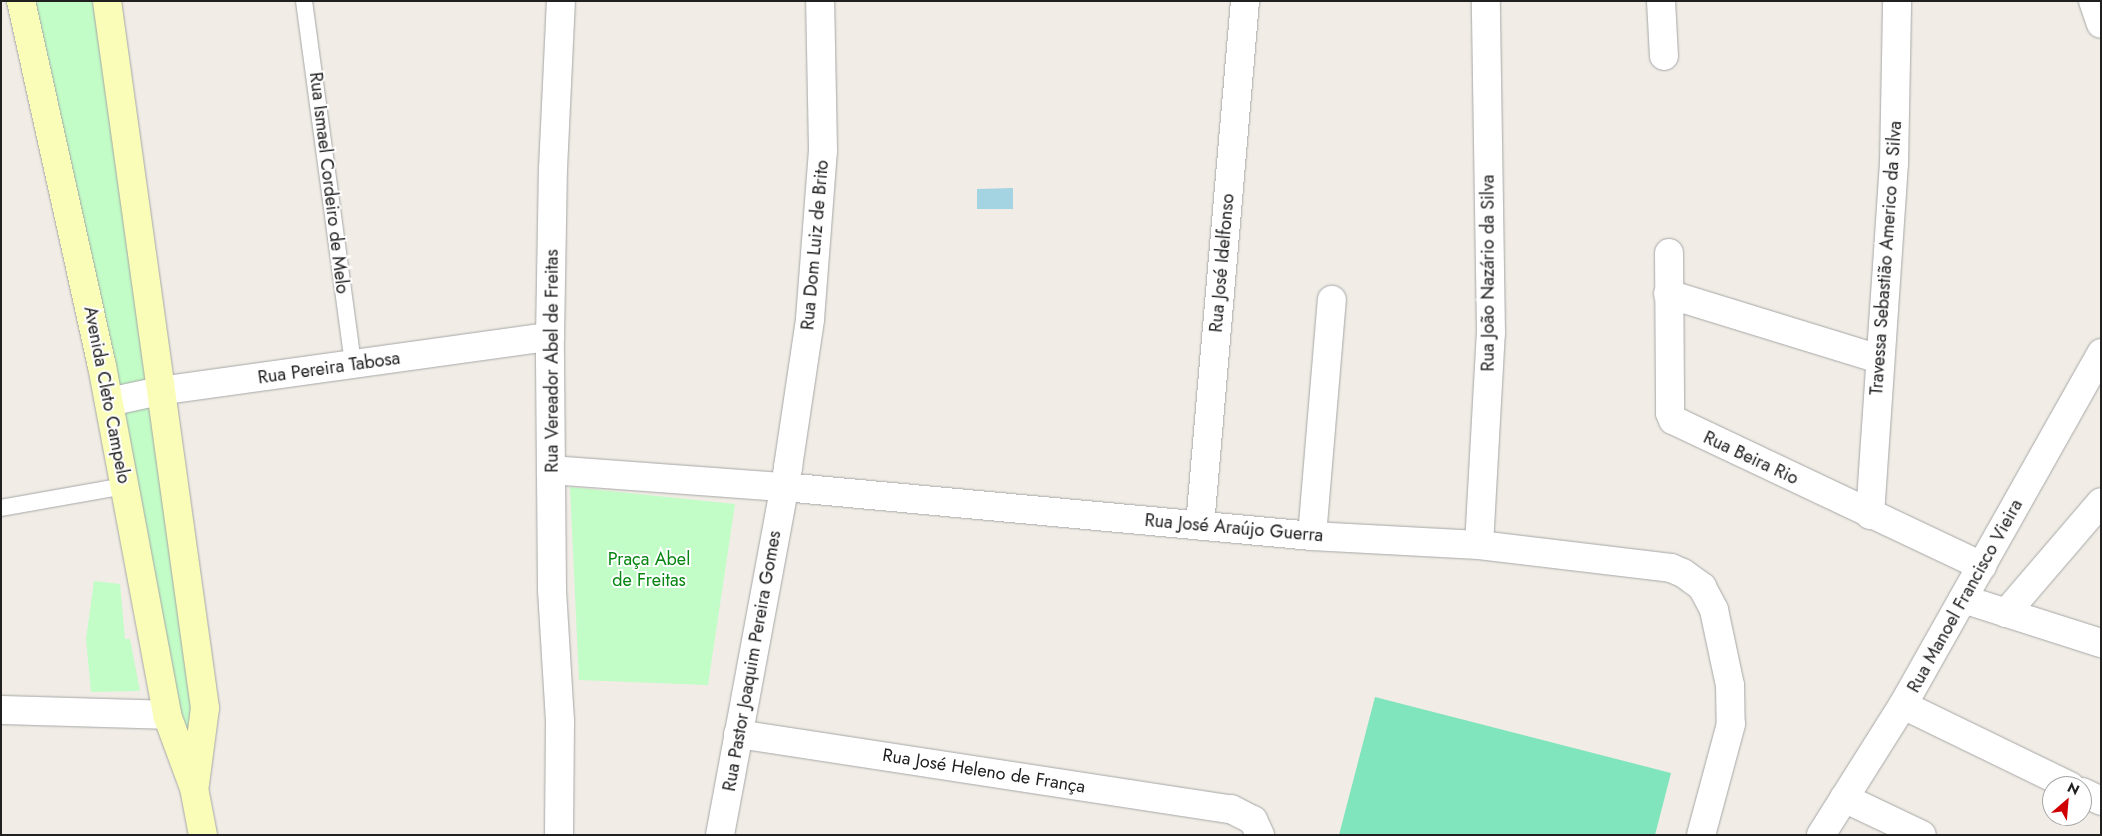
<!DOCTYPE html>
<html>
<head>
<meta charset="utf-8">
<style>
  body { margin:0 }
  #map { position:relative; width:2102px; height:836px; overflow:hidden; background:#f1ede6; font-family:Jost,sans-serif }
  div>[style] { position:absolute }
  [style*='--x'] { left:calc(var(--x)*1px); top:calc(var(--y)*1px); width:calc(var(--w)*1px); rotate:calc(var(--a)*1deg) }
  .park>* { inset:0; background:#c2fcc6 }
  .pitch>* { inset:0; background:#80e4bd }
  .water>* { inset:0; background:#a4d3e1 }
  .roads { filter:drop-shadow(0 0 1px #a7a7a7) drop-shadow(0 0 1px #a7a7a7) }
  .lane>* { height:16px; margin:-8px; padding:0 8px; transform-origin:8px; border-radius:8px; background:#fff }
  .street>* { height:28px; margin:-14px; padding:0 14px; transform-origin:14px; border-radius:14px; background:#fff }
  .secondary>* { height:28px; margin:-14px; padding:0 14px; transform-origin:14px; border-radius:14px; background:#fafdb8 }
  span { translate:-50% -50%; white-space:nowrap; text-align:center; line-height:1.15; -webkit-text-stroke:4px #fff; paint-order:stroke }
  .street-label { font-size:18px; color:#202020 }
  .park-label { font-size:18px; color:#068610 }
  .frame { position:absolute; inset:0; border:2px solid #202020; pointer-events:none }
  .north { position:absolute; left:2042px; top:776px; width:50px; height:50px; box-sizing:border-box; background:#fff; border:1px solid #a6a6a6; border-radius:50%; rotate:27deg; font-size:14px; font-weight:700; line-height:20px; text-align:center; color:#202020 }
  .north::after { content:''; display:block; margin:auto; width:18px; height:22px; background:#d00002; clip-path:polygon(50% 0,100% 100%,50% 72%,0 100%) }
</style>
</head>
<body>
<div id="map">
  <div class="park">
    <div style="clip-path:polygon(33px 1px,98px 1px,149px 387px,115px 393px)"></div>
    <div style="clip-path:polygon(153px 401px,197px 711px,191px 760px,177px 712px,118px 409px)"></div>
    <div style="clip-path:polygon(570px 487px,735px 504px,708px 685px,579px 680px)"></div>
    <div style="clip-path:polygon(94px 581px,120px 584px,125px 639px,130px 639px,140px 691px,91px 692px,86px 639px)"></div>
  </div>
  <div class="pitch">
    <div style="clip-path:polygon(1375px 697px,1671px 773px,1655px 835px,1339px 835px)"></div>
  </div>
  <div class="water">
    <div style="clip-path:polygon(1013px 188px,1013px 209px,977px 209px,977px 189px)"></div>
  </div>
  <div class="roads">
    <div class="lane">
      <div style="--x:304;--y:1;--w:367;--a:82.3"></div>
      <div style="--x:1;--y:508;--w:126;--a:-10.1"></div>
    </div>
    <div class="street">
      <div style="--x:1661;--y:1;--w:55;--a:86.9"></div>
      <div style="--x:2093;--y:1;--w:24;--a:71"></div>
      <div style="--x:1669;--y:253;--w:160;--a:89.6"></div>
      <div style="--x:1670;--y:413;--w:8;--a:67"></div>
      <div style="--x:1673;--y:420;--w:342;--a:25.3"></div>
      <div style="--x:1668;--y:294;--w:221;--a:17.1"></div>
      <div style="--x:109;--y:402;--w:51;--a:-12.4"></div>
      <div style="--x:159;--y:391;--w:395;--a:-7.9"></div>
      <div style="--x:551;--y:470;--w:234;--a:4.2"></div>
      <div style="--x:784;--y:487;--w:530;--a:5.3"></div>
      <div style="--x:1312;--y:536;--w:167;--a:3.1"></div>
      <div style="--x:1479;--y:545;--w:193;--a:6.8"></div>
      <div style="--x:1671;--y:568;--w:13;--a:23"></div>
      <div style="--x:1683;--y:573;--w:24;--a:36"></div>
      <div style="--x:1702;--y:587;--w:26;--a:62"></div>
      <div style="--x:1714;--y:610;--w:77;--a:78"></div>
      <div style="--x:1730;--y:685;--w:39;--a:89"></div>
      <div style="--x:1731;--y:724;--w:115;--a:105.1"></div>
      <div style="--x:1870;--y:515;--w:352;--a:-86.1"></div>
      <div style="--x:1894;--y:164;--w:163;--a:-88.9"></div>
      <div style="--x:1200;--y:525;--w:526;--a:-85.09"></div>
      <div style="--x:1312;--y:536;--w:237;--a:-85.2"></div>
      <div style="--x:1479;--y:545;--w:212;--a:-86.8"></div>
      <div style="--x:1491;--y:333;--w:332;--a:-90.9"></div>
      <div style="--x:1963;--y:599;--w:145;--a:17.7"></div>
      <div style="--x:2006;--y:613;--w:146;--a:-49.4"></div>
      <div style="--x:1903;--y:705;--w:186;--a:25.9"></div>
      <div style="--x:1;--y:710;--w:166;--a:1.7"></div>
      <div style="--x:738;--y:734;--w:499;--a:8.7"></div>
      <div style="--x:1231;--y:809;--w:25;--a:27"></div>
      <div style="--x:1253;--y:820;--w:17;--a:65"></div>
      <div style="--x:2082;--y:792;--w:21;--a:25"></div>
      <div style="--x:1844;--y:798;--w:86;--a:25.4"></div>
      <div style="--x:559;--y:835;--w:114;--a:-89.5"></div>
      <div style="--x:560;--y:721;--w:132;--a:-93.5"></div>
      <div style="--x:552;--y:589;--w:252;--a:-90.5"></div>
      <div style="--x:550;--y:337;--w:168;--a:-89"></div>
      <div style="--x:553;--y:169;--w:168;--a:-87.3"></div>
      <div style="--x:720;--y:835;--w:374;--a:-79.5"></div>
      <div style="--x:788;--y:467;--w:150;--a:-81.5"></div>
      <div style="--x:810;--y:319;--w:169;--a:-85.6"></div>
      <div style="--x:823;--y:151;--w:150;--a:-91.1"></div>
      <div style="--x:1821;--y:835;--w:154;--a:-57.8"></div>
      <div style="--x:1903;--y:705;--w:404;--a:-60.6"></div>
    </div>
    <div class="secondary">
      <div style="--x:21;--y:1;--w:374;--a:77.5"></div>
      <div style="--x:102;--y:366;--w:355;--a:79.4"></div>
      <div style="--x:167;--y:715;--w:78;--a:69.7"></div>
      <div style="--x:194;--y:788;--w:48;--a:79.2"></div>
      <div style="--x:107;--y:1;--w:714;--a:82.11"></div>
      <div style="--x:205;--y:708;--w:77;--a:97.5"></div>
    </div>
  </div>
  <div class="street-label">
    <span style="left:329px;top:183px;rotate:83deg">Rua Ismael Cordeiro de Melo</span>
    <span style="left:815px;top:245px;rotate:-85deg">Rua Dom Luiz de Brito</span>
    <span style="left:1886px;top:258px;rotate:-86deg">Travessa Sebastião Americo da Silva</span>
    <span style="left:1222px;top:263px;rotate:-85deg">Rua José Idelfonso</span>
    <span style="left:1488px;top:273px;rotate:-90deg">Rua João Nazário da Silva</span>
    <span style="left:552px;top:361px;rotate:-90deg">Rua Vereador Abel de Freitas</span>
    <span style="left:329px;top:368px;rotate:-8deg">Rua Pereira Tabosa</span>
    <span style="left:107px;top:395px;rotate:79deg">Avenida Cleto Campelo</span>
    <span style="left:1751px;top:458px;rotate:25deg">Rua Beira Rio</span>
    <span style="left:1234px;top:528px;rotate:5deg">Rua José Araújo Guerra</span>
    <span style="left:1965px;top:596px;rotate:-61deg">Rua Manoel Francisco Vieira</span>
    <span style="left:752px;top:661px;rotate:-80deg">Rua Pastor Joaquim Pereira Gomes</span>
    <span style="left:984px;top:771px;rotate:9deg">Rua José Heleno de França</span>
  </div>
  <div class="park-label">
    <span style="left:649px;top:570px">Praça Abel<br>de Freitas</span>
  </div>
  <div class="frame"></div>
  <div class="north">N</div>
</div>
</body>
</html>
